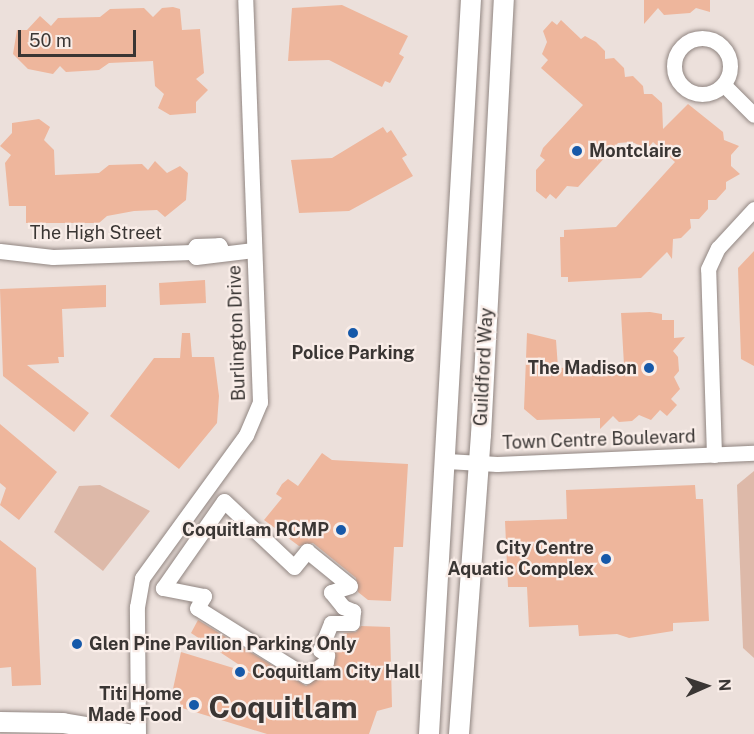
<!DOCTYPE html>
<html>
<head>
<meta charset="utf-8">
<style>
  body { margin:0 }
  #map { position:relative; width:754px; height:734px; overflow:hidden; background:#ece0db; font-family:"Public Sans",sans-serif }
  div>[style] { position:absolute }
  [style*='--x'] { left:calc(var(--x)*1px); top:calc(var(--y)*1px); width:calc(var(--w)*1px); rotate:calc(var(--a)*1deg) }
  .green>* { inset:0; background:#ddb9a9 }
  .building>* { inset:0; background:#eeb69c }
  .roads { filter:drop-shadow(0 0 2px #918682) drop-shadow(0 0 2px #918682) }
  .street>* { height:15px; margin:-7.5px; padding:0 7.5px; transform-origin:7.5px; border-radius:7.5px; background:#fff }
  .street>.ring { margin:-7.5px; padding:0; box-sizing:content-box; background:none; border:15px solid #fff; border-radius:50% }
  .secondary>* { height:20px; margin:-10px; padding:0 10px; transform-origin:10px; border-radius:10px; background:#fff }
  .dots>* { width:16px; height:16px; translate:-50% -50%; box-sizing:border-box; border:3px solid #f9ede8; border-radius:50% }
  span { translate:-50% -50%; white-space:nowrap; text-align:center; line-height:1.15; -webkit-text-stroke:4.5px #f9ede8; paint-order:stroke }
  .poi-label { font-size:18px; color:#3a3634; font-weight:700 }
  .left { translate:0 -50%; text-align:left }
  .right { translate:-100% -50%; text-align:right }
  .street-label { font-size:18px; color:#3a3634 }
  .town-label { font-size:30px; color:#3a3634; font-weight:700 }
  .north { position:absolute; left:676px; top:656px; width:60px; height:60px; -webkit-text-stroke:4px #f9ede8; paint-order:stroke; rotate:87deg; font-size:16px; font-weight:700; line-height:24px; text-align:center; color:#3a3634 }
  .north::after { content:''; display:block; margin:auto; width:21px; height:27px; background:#3a3634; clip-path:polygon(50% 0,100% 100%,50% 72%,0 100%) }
  .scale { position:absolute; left:18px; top:30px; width:118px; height:27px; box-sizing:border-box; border:3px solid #3a3634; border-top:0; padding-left:8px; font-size:18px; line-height:21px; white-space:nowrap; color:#3a3634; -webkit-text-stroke:4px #f9ede8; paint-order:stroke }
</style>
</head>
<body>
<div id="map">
  <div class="green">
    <div style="clip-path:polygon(754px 471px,754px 658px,743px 648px,737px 485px)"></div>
    <div style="clip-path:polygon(100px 485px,150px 511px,103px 571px,54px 532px,79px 486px)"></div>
  </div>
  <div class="building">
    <div style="clip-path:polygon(644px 0,710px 0,710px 12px,696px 8px,690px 13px,664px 15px,658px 8px,644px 24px)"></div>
    <div style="clip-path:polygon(342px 5px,408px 36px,399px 54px,404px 57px,390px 83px,385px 81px,382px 87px,329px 60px,288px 61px,292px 8px)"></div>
    <div style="clip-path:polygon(173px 7px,180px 9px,182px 30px,200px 29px,204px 73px,196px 79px,208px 90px,196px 102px,196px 113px,170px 115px,158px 108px,164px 94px,155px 86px,153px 61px,109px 63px,99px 70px,66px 72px,60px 66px,53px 74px,28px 69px,13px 54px,17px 30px,27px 30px,40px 16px,51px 26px,58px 18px,100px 17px,110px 9px,144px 8px,153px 17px,162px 8px)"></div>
    <div style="clip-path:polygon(561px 20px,581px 39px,585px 36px,596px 42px,605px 51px,605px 59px,614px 58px,624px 68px,625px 77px,633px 76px,643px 86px,644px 94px,652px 94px,662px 103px,663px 129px,688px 104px,723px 132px,724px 140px,739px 146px,731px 155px,731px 166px,740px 174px,726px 182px,726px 189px,716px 200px,708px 200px,708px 209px,699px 219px,690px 219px,691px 228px,681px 238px,673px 239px,672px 259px,667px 252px,641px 278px,568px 282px,568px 277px,561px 277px,560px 237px,564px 237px,564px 230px,616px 227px,675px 162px,653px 142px,647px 149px,632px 142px,618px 143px,578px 187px,567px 186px,556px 199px,550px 194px,546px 199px,536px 191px,536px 170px,545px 160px,540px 156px,543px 148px,583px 105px,541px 68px,548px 60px,542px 54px,547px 42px,543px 31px,552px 21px,557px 25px)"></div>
    <div style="clip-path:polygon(39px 119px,50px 127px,44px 140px,54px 150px,55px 175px,99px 173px,109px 165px,142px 164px,148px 170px,155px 161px,167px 173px,180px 166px,188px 173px,186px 200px,165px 217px,157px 210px,134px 211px,107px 216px,99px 223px,26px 223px,26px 206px,9px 206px,5px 163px,11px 155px,0 146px,12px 133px,12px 123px)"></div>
    <div style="clip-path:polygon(383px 127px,387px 133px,391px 130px,407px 155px,402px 158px,413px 176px,349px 211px,299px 213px,291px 160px,332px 158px)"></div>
    <div style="clip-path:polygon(754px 251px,754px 366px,741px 359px,738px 268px)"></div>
    <div style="clip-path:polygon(205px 280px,206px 303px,160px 305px,159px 283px)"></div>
    <div style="clip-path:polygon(106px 285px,106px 307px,62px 309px,64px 357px,58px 357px,59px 363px,27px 365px,89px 413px,74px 432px,3px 376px,0 289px)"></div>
    <div style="clip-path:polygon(650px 312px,662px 314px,662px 320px,674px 320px,674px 338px,685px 337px,673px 351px,678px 357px,679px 371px,674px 377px,680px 389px,671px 399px,677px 405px,667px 416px,660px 410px,651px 420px,639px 415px,632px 421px,619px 422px,613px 416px,600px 429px,600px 418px,537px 420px,524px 409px,527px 333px,556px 340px,558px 368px,624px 365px,621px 313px)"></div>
    <div style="clip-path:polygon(182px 333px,190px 333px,192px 357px,214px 357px,219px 396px,217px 423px,179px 469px,110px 416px,154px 358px,180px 358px)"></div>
    <div style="clip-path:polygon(0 424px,57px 472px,19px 520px,0 505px,6px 488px,0 483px)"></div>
    <div style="clip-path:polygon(322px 453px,332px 460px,408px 464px,403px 547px,394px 547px,391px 601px,368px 600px,358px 592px,356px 578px,313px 543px,299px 546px,264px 520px,282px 498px,276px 494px,282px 484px,288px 479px,298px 486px)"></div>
    <div style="clip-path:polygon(695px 485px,696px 499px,703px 499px,709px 621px,673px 623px,673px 631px,629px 638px,617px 634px,579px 636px,578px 625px,529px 627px,527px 587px,508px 587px,505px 521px,567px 519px,566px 490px)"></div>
    <div style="clip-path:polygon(0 540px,36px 568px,41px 685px,12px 686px,11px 667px,0 668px)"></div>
    <div style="clip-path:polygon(198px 620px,306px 686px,334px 667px,333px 647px,344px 633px,356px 632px,361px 626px,390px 627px,392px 707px,377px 711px,369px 734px,267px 734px,182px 708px,179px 700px,171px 698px,181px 652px,253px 674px,191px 633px)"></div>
  </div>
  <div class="roads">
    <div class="street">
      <div class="ring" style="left:674px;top:38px;width:41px;height:41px"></div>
      <div style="--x:724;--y:85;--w:42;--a:45"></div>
      <div style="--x:0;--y:251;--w:53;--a:6.5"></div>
      <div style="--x:53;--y:257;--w:139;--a:-2.1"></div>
      <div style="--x:192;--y:252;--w:7;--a:-56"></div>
      <div style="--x:196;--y:246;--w:23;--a:-2"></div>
      <div style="--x:219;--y:245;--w:7;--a:63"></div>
      <div style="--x:192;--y:252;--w:6;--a:51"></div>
      <div style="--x:196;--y:257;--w:58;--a:-6.9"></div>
      <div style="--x:714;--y:455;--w:186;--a:-91.8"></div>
      <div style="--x:708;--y:269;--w:23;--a:-65"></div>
      <div style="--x:718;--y:248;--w:53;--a:-47.3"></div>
      <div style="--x:447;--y:461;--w:50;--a:3.4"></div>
      <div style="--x:497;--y:464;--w:257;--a:-2.5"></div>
      <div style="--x:224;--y:501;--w:96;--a:43.3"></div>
      <div style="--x:294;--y:567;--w:21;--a:-51"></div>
      <div style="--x:307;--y:551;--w:55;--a:39.1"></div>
      <div style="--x:350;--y:586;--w:20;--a:162"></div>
      <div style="--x:331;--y:592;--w:19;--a:51"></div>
      <div style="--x:343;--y:607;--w:11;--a:22"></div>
      <div style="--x:353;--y:611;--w:12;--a:95"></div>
      <div style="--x:352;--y:623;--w:21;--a:180"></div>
      <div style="--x:331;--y:623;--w:29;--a:112"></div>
      <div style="--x:320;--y:650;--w:9;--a:36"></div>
      <div style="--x:327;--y:655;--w:7;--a:98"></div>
      <div style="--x:326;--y:662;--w:24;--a:145"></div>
      <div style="--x:306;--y:676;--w:128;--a:-148"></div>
      <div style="--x:197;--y:608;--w:14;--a:-60"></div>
      <div style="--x:204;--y:596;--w:42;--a:-169"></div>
      <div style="--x:163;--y:588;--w:106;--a:-55"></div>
      <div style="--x:138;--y:734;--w:127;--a:-90.5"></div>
      <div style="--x:137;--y:607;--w:29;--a:-80"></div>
      <div style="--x:142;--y:578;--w:177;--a:-54"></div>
      <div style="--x:246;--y:435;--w:36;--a:-67"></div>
      <div style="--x:260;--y:402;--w:402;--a:-92.1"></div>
    </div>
    <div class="secondary">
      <div style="--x:0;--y:722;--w:63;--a:0.9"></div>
      <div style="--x:63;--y:723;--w:66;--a:9.6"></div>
      <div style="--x:429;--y:734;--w:735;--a:-86.73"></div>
      <div style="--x:459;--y:734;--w:300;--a:-85.8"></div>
      <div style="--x:481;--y:435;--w:436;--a:-87"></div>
    </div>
  </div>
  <div class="dots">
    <div style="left:577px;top:151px;background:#1659a9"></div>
    <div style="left:353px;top:333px;background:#1659a9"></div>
    <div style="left:649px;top:368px;background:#1659a9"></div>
    <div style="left:341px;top:530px;background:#1659a9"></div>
    <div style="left:606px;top:559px;background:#1659a9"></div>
    <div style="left:77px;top:644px;background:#1659a9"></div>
    <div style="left:240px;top:672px;background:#1659a9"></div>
    <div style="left:194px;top:705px;background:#1659a9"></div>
  </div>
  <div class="poi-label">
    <span class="left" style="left:589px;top:151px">Montclaire</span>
    <span style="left:353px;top:353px">Police Parking</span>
    <span class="right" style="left:637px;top:368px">The Madison</span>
    <span class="right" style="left:329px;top:530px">Coquitlam RCMP</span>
    <span class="right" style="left:594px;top:559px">City Centre<br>Aquatic Complex</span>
    <span class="left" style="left:89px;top:644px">Glen Pine Pavilion Parking Only</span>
    <span class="left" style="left:252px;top:672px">Coquitlam City Hall</span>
    <span class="right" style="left:182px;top:705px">Titi Home<br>Made Food</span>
  </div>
  <div class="street-label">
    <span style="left:96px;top:233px">The High Street</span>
    <span style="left:237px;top:333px;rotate:-92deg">Burlington Drive</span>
    <span style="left:484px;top:367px;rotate:-87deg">Guildford Way</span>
    <span style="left:599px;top:440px;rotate:-2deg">Town Centre Boulevard</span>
  </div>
  <div class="town-label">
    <span style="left:283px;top:707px">Coquitlam</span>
  </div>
  <div class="north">N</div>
  <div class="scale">50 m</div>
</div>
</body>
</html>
